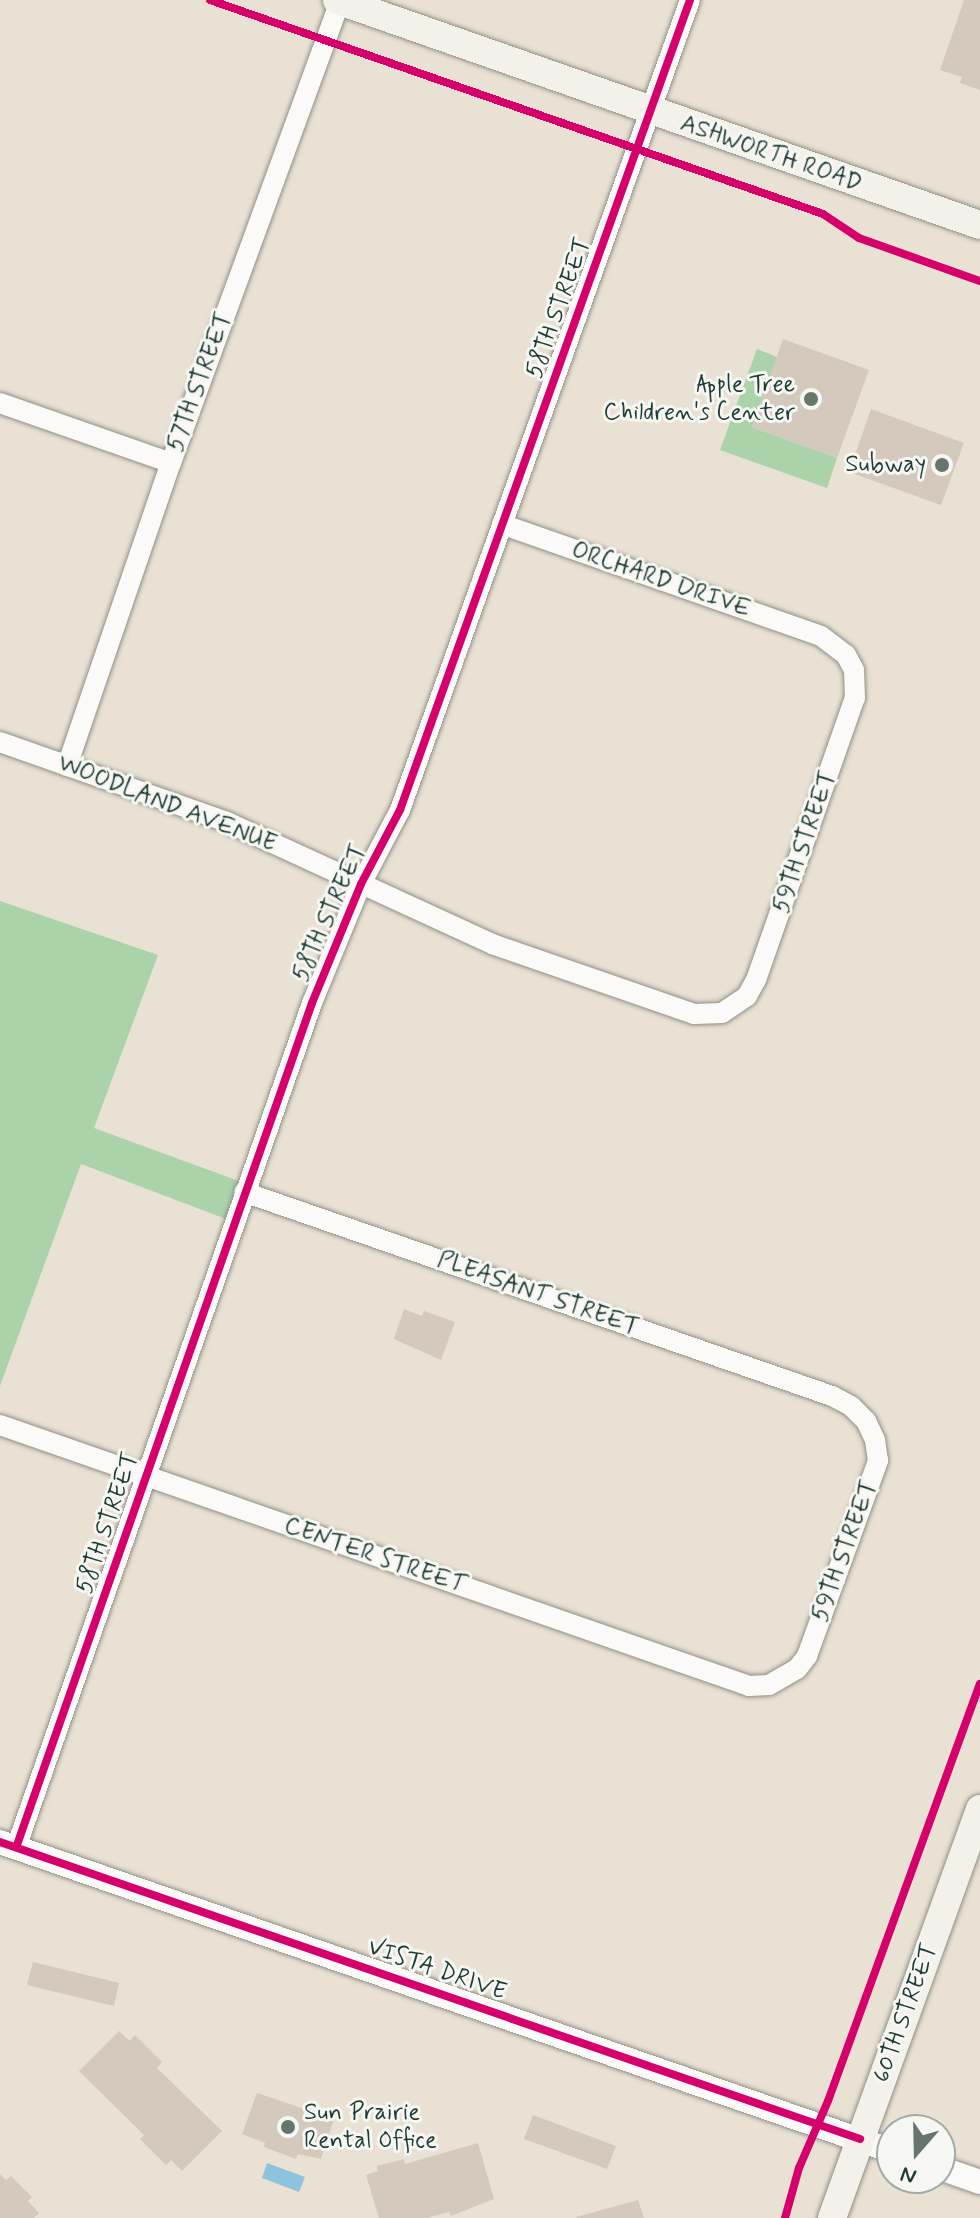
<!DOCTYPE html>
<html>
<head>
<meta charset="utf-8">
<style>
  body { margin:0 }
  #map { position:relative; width:980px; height:2218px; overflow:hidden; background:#e9e1d3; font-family:Mynerve,sans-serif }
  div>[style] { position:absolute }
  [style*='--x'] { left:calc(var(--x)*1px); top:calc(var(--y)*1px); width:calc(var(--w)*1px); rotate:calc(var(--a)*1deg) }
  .green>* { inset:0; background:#aad3aa }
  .water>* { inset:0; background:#8dc3dc }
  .building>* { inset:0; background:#d3c9bc }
  .roads { filter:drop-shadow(0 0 2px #8f9188) drop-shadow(0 0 2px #8f9188) }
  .minor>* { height:20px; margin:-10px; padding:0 10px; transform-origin:10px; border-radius:10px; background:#fcfaf8 }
  .tertiary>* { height:24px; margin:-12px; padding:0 12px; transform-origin:12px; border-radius:12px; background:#fcfaf8 }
  .secondary>* { height:28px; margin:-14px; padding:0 14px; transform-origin:14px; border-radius:14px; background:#f4f0ea }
  .cycleway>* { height:8px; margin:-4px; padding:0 4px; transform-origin:4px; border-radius:4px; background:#d6006c }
  .dots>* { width:22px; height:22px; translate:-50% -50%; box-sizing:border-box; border:4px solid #f6f6f2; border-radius:50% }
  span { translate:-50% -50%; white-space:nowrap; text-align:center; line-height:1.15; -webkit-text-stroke:6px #f6f6f2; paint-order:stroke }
  .street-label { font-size:24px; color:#1f3d34 }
  .poi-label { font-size:24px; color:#1f3d34 }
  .right { translate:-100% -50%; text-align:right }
  .left { translate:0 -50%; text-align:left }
  .north { position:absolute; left:876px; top:2114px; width:80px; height:80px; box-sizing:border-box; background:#f6f6f2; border:2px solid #a0aca6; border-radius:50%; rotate:200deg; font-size:22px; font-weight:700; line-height:32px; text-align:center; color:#1f3d34 }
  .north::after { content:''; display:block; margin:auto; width:28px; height:36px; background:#66766c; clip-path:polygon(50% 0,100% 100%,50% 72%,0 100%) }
</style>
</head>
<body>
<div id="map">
  <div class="green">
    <div style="clip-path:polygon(757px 349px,777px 357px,752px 427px,837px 458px,827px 488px,720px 450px)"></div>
    <div style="clip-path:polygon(0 901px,158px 955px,94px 1128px,247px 1184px,234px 1222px,81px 1164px,0 1386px)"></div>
  </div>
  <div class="water">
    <div style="clip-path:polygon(267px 2163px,305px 2177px,299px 2192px,262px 2178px)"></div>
  </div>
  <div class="building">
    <div style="clip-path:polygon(964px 0,980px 0,980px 90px,960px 83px,962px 77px,940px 70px)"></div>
    <div style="clip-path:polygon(783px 339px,869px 370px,837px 458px,752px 427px)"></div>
    <div style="clip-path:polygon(871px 409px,964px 443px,941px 505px,849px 472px)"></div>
    <div style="clip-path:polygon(404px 1309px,422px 1316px,424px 1311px,455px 1322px,441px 1360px,394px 1339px)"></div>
    <div style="clip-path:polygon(33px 1962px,119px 1983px,114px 2006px,27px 1985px)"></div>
    <div style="clip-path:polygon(119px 2031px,130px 2041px,135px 2035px,162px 2062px,157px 2068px,222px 2131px,182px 2171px,171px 2160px,166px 2165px,140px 2139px,144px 2135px,79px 2071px)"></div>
    <div style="clip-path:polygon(257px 2093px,334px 2119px,321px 2159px,298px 2154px,296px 2159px,264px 2147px,265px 2143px,242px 2134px)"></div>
    <div style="clip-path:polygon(533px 2115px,616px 2146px,607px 2169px,524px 2139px)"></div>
    <div style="clip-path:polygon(478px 2143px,494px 2199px,451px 2216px,449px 2212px,427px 2218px,379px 2218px,366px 2175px,378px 2171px,377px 2166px,404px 2159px,405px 2164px)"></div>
    <div style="clip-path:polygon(0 2174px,6px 2180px,11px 2176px,32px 2197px,28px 2201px,39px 2213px,34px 2218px,0 2218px)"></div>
    <div style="clip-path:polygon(638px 2200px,644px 2218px,577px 2218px,576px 2217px)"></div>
  </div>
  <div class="roads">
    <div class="minor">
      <div style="--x:0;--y:403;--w:181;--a:19.3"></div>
      <div style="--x:0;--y:742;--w:241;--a:19.4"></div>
      <div style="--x:227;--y:822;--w:292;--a:24.7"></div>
      <div style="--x:492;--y:944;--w:214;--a:19.1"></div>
      <div style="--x:694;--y:1014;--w:28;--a:-2"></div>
      <div style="--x:722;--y:1013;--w:30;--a:-34"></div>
      <div style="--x:747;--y:996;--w:18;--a:-61"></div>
      <div style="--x:756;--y:980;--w:299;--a:-70.7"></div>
      <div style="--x:855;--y:698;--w:28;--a:-92"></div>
      <div style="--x:854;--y:670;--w:17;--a:-118"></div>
      <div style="--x:846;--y:655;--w:31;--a:-143"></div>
      <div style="--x:821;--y:636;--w:338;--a:-160.7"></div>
      <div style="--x:67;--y:766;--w:320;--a:-71.1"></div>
      <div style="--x:171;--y:463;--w:492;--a:-69.9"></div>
      <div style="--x:0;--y:1425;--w:793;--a:19.21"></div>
      <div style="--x:749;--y:1686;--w:20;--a:-3"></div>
      <div style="--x:769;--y:1685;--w:32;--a:-30"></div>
      <div style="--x:797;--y:1669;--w:16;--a:-52"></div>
      <div style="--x:807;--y:1656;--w:208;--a:-70"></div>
      <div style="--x:878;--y:1461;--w:21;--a:-98"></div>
      <div style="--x:875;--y:1440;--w:21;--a:-115"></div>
      <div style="--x:866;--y:1421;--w:21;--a:-135"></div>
      <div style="--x:851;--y:1406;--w:21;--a:-152"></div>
      <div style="--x:832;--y:1396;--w:622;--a:-160.87"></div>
      <div style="--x:17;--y:1845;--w:892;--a:-70.69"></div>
      <div style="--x:312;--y:1003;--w:129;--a:-67.6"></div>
      <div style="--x:361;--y:884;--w:84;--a:-62.2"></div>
      <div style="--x:400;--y:810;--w:860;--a:-70.3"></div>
    </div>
    <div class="tertiary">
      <div style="--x:0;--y:1842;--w:944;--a:19.11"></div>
      <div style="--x:940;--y:2168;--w:42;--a:19.3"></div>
    </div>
    <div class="secondary">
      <div style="--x:337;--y:0;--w:681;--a:19.29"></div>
      <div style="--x:832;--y:2218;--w:435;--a:-70.1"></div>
    </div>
  </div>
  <div class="cycleway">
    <div style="--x:210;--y:0;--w:649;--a:19.24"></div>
    <div style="--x:823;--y:214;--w:43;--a:33.7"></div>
    <div style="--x:859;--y:238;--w:128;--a:19.6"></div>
    <div style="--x:0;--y:1842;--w:910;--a:19.05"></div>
    <div style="--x:17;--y:1845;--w:892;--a:-70.69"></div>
    <div style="--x:312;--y:1003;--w:129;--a:-67.6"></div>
    <div style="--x:361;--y:884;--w:84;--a:-62.2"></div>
    <div style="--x:400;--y:810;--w:860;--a:-70.3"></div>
    <div style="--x:785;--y:2218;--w:52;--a:-74.4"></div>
    <div style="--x:799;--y:2168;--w:73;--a:-66.6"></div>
    <div style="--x:828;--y:2101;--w:444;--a:-70"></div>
  </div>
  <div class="dots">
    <div style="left:811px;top:399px;background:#66766c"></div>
    <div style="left:942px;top:465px;background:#66766c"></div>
    <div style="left:288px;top:2127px;background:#66766c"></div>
  </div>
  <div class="street-label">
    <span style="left:771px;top:154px;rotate:19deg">ASHWORTH ROAD</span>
    <span style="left:559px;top:308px;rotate:-70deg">58TH STREET</span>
    <span style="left:200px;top:382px;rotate:-70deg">57TH STREET</span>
    <span style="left:661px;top:580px;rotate:19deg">ORCHARD DRIVE</span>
    <span style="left:167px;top:804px;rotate:21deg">WOODLAND AVENUE</span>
    <span style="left:805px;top:842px;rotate:-71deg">59TH STREET</span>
    <span style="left:330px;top:913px;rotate:-66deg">58TH STREET</span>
    <span style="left:538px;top:1294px;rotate:19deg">PLEASANT STREET</span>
    <span style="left:108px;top:1523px;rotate:-71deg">58TH STREET</span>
    <span style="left:845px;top:1551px;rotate:-70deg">59TH STREET</span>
    <span style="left:375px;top:1556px;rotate:19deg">CENTER STREET</span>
    <span style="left:437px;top:1970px;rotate:19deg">VISTA DRIVE</span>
    <span style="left:906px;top:2013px;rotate:-70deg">60TH STREET</span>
  </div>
  <div class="poi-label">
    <span class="right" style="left:795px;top:399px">Apple Tree<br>Children's Center</span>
    <span class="right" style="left:926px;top:465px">Subway</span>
    <span class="left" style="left:304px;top:2127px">Sun Prairie<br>Rental Office</span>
  </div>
  <div class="north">N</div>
</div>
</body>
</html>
